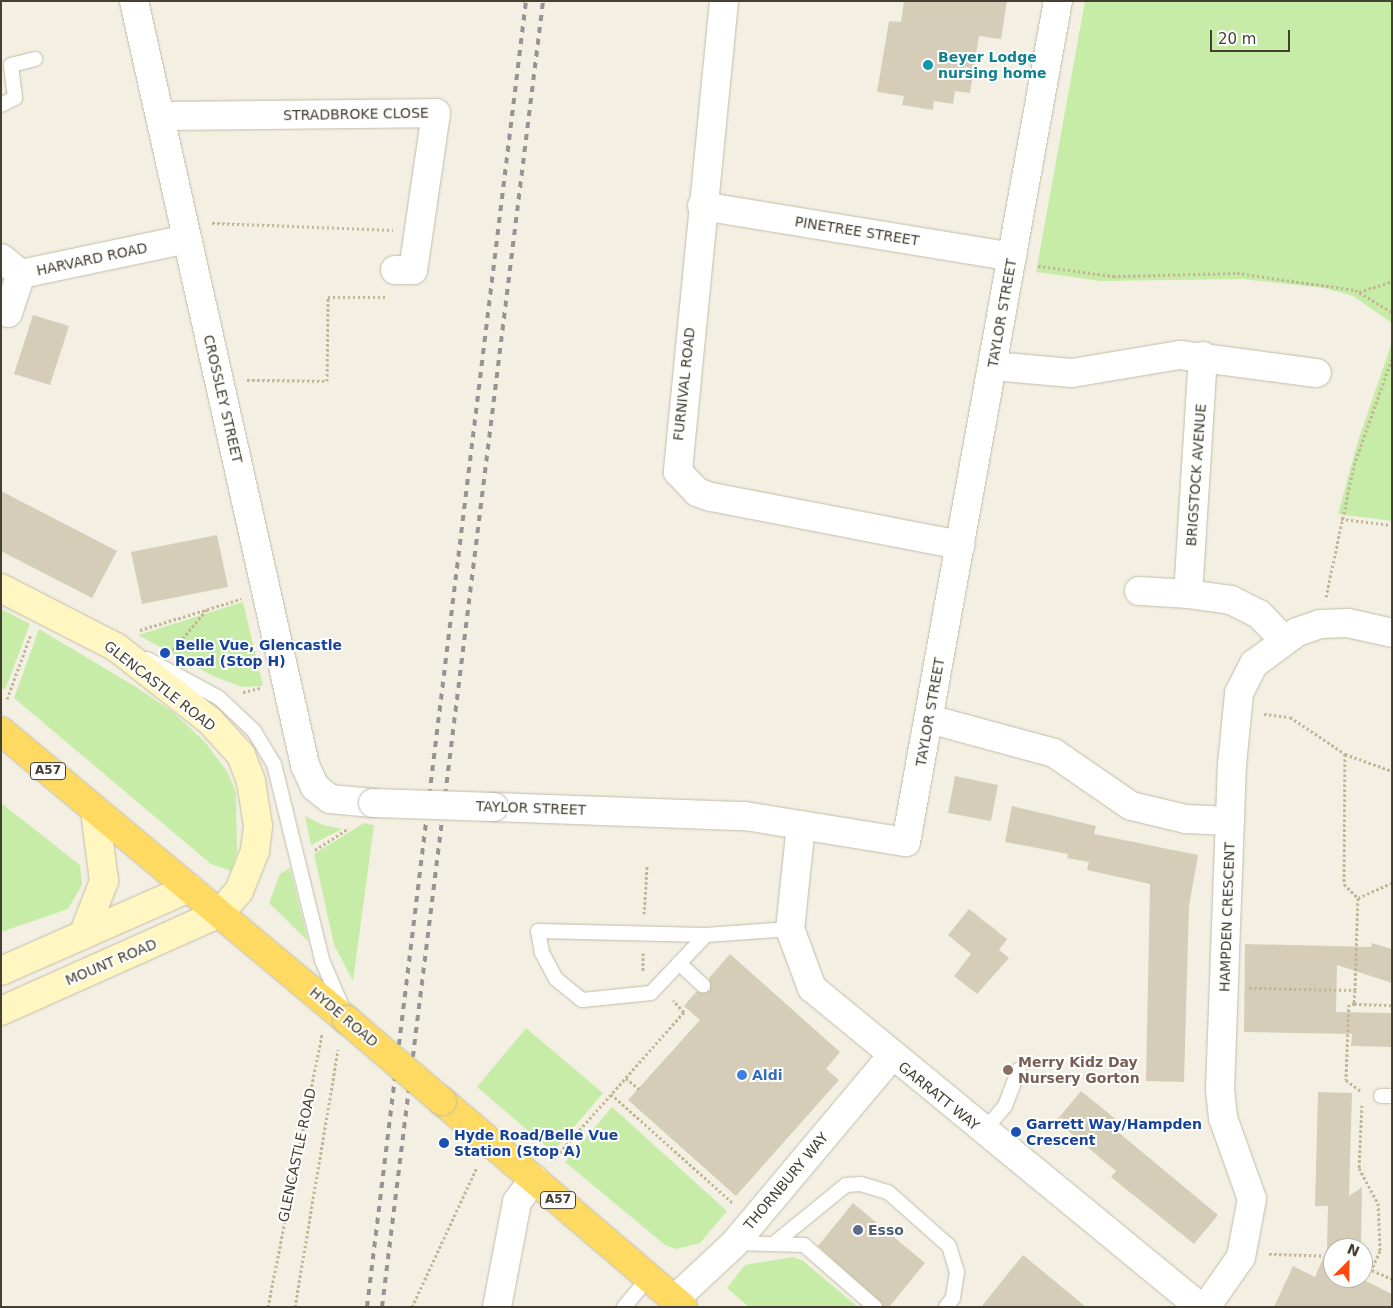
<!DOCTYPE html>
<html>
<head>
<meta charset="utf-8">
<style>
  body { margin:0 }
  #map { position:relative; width:1393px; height:1308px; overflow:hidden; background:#f3f0e3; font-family:"DejaVu Sans",sans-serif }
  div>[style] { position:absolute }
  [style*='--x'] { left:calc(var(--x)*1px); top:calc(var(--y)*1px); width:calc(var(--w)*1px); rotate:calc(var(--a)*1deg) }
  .green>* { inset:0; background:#c7eca8 }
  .building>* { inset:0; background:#d6cdb8 }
  .path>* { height:3px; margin-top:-1.5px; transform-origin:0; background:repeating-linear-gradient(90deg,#c2b795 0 2.5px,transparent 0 5px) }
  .roads { filter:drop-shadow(0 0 1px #c2bca8) drop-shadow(0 0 1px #c2bca8) }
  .lane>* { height:14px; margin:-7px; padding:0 7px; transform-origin:7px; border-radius:7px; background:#fff }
  .street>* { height:28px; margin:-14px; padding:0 14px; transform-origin:14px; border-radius:14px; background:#fff }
  .secondary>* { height:28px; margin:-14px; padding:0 14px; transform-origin:14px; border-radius:14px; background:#fff6c2 }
  .highway>* { height:28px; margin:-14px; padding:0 14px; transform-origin:14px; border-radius:14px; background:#ffda63 }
  .rail>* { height:4px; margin-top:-2px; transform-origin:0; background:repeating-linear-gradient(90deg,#949494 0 6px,transparent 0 12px) }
  .bridges { filter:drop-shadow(0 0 1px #c2bca8) drop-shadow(0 0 1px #c2bca8) }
  .street-bridge>* { height:28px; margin:-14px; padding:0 14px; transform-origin:14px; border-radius:14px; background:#fff }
  .highway-bridge>* { height:28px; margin:-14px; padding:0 14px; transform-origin:14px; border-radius:14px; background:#ffda63 }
  .dots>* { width:14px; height:14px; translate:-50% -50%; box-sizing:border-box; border:2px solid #fff; border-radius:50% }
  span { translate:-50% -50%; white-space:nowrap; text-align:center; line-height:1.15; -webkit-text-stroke:4px #fff; paint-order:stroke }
  .shield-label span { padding:1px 4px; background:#fff; border:1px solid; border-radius:4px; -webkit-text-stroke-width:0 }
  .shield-label { font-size:12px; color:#464033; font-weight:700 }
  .culture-label { font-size:14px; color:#0d838f; font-weight:700 }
  .left { translate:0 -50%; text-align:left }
  .street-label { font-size:14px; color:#464033 }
  .transit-label { font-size:14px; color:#164399; font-weight:700 }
  .education-label { font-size:14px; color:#785e54; font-weight:700 }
  .shop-label { font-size:14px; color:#366cbe; font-weight:700 }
  .service-label { font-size:14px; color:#4e5e75; font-weight:700 }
  .frame { position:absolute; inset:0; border:2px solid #464033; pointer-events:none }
  .north { position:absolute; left:1323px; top:1238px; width:50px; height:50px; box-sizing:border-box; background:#fff; border:1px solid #b5b3ad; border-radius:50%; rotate:23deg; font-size:14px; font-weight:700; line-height:20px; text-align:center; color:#464033 }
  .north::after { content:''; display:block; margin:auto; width:18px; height:22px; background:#ff4a0f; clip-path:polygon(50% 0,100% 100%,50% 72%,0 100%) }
  .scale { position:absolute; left:1210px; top:30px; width:80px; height:22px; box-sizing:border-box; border:2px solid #464033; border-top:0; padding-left:6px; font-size:15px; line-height:18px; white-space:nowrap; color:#464033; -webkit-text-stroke:4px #fff; paint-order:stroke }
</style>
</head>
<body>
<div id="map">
  <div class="green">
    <div style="clip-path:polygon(1085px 1px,1392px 1px,1392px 323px,1353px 296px,1324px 288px,1243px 279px,1101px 281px,1036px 272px)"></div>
    <div style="clip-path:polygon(1392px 342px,1392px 521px,1338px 514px,1358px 441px)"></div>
    <div style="clip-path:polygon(243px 602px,263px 686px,242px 687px,213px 676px,138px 635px)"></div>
    <div style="clip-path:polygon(1px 609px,30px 624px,5px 690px,1px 687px)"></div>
    <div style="clip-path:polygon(39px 629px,136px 687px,173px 712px,205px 742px,228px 773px,236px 792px,237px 852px,231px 871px,211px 864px,14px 698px)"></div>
    <div style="clip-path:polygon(1px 803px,80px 865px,82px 885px,68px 909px,1px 932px)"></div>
    <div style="clip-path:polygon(305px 816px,323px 825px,342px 829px,311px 845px)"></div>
    <div style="clip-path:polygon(364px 823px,374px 825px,353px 981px,334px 945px,314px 854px)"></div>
    <div style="clip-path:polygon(290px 868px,308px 941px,269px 903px,280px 874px)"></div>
    <div style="clip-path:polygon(526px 1028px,603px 1093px,553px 1152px,477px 1087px)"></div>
    <div style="clip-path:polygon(612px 1107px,727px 1211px,700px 1243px,676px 1249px,665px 1245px,565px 1162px)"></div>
    <div style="clip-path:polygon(793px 1257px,803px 1261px,858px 1307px,749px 1307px,727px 1288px,745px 1265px)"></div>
  </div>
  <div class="building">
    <div style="clip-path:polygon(904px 1px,1007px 1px,1001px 39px,979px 36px,970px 93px,955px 91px,953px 104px,934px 101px,933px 110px,902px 105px,904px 96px,877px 92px,889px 21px,901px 22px)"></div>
    <div style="clip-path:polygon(33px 315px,69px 326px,50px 385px,14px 374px)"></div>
    <div style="clip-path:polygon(1px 491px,117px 551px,92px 598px,1px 551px)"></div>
    <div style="clip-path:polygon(217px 535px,228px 587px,142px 604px,131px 552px)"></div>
    <div style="clip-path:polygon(955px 776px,998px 785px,991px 821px,948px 813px)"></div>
    <div style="clip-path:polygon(1012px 806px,1096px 826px,1094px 834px,1198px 855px,1189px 906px,1184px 1082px,1146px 1081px,1150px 884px,1087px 870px,1089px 862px,1067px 858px,1068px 854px,1005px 842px)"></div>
    <div style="clip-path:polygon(969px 909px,1007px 939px,999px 950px,1009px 958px,977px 994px,954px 976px,971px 954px,948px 935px)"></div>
    <div style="clip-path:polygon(1372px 943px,1392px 949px,1392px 983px,1337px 965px,1336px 1012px,1392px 1013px,1392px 1047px,1351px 1046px,1352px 1034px,1244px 1032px,1245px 944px,1371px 947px)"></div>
    <div style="clip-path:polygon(730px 954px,840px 1052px,826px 1069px,839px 1080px,736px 1196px,628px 1100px,700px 1020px,684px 1006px,697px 991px,710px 991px,709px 978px)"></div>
    <div style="clip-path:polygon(1081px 1091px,1123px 1125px,1118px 1132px,1218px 1215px,1194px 1244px,1111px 1177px,1116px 1171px,1056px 1121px)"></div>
    <div style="clip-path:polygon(1318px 1092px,1352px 1093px,1349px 1196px,1362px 1187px,1361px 1248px,1333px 1248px,1333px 1278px,1360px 1278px,1392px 1294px,1392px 1307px,1274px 1307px,1293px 1266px,1315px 1277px,1327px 1249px,1328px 1206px,1315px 1206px)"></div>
    <div style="clip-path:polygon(853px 1203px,925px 1263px,889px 1307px,884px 1307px,818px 1246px)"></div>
    <div style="clip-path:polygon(1023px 1255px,1086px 1307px,981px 1307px)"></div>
  </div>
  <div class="path">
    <div style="--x:212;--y:223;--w:181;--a:2.2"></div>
    <div style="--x:1038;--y:266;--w:76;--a:7.6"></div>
    <div style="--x:1113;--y:276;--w:124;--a:-1.4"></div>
    <div style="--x:1237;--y:273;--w:119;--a:8.2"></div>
    <div style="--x:1355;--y:290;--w:43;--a:30.7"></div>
    <div style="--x:1359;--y:292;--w:35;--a:-18"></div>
    <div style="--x:247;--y:380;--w:80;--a:0.7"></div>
    <div style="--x:327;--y:381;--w:84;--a:-89.3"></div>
    <div style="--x:328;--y:297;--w:60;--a:0"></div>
    <div style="--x:1341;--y:519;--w:51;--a:6.7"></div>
    <div style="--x:1326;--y:597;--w:135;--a:-78"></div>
    <div style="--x:1354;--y:465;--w:114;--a:-70.4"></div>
    <div style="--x:140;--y:630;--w:106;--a:-17.1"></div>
    <div style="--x:173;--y:650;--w:53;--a:-50.3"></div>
    <div style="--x:243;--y:692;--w:18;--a:-13"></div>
    <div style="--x:7;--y:699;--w:69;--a:-69.7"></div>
    <div style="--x:1264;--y:714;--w:26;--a:7"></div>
    <div style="--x:1290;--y:717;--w:66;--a:33.9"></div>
    <div style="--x:1345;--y:754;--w:50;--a:19.9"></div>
    <div style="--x:1345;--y:754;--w:130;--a:90.4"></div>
    <div style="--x:1344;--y:884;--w:20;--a:45"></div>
    <div style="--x:1358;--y:898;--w:92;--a:91.9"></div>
    <div style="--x:315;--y:850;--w:40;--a:-32.9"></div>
    <div style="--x:1358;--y:898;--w:37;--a:-24"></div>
    <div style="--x:644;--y:914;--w:48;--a:-86.4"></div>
    <div style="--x:643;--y:953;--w:18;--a:90"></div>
    <div style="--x:1249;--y:988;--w:106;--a:1.1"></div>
    <div style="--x:1355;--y:990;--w:14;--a:94"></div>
    <div style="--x:1354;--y:1004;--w:38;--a:2"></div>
    <div style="--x:1354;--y:1004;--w:5;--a:180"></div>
    <div style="--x:1349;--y:1004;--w:76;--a:92.3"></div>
    <div style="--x:1346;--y:1080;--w:19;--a:36"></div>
    <div style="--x:626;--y:1078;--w:17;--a:40"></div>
    <div style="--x:611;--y:1094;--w:164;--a:41.8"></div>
    <div style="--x:1362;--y:1105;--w:63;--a:92.7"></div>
    <div style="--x:1359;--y:1168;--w:40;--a:62"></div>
    <div style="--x:1378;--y:1203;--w:48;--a:87.6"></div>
    <div style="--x:1380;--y:1251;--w:21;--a:115"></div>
    <div style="--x:553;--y:1160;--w:198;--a:-48.5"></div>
    <div style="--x:684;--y:1012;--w:16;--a:-133"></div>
    <div style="--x:1269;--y:1254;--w:64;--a:1.8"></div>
    <div style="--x:1363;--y:1266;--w:32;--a:24"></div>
    <div style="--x:268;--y:1307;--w:278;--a:-78.8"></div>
    <div style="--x:295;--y:1307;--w:261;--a:-80.5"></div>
    <div style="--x:412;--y:1307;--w:154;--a:-65.1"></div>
  </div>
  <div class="roads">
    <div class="lane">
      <div style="--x:1;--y:105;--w:16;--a:-27"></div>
      <div style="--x:15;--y:98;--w:33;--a:-97"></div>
      <div style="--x:11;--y:65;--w:25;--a:-14"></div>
      <div style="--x:147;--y:659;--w:82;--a:28.4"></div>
      <div style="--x:219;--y:698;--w:48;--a:43.3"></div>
      <div style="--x:254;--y:731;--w:39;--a:59"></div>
      <div style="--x:274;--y:764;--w:202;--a:76.2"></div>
      <div style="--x:322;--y:960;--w:53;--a:66.8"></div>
      <div style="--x:706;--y:935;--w:80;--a:133.5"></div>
      <div style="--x:651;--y:993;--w:69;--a:174.2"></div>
      <div style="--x:582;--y:1000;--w:33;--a:-141"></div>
      <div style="--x:556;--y:979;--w:30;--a:-118"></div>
      <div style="--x:542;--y:953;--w:22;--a:-100"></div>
      <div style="--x:538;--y:931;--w:168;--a:1.4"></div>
      <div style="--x:706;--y:935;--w:84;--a:-4.1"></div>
      <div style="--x:679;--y:963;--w:33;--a:43"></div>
      <div style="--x:1381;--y:1096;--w:11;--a:0"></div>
      <div style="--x:983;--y:1132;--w:34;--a:-50"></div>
      <div style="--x:1005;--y:1106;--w:39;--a:-69"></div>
      <div style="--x:776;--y:1242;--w:90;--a:-39.2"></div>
      <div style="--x:846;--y:1185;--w:15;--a:-4"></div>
      <div style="--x:861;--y:1184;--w:28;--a:17"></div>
      <div style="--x:888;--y:1192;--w:81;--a:41.5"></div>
      <div style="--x:949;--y:1246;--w:27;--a:73"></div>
      <div style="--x:957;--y:1272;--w:26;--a:99"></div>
      <div style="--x:953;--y:1298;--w:11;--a:128"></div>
      <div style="--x:734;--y:1243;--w:70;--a:1.6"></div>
      <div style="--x:804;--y:1245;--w:94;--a:41.1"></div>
      <div style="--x:624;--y:1307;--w:38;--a:-50"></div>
    </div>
    <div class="street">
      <div style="--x:134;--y:1;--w:783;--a:77.38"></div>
      <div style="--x:305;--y:765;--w:24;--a:66"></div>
      <div style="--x:315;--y:787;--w:19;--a:39"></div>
      <div style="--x:330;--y:799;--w:43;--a:5.3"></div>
      <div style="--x:724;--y:1;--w:473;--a:95.6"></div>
      <div style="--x:678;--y:472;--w:28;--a:46"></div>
      <div style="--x:697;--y:492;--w:15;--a:20"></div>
      <div style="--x:711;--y:497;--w:254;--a:10.9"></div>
      <div style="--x:160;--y:116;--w:276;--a:-0.6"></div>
      <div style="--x:436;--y:113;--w:159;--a:98.3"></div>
      <div style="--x:413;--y:270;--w:18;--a:180"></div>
      <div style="--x:702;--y:206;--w:314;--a:9.3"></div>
      <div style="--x:1;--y:258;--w:26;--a:39"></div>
      <div style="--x:21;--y:274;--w:170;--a:-11.9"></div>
      <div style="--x:8;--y:313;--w:41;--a:-71.6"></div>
      <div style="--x:1203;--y:356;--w:238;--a:93.6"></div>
      <div style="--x:1188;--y:594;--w:43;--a:7.9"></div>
      <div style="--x:1231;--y:600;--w:31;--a:27"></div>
      <div style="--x:1259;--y:614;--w:35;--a:46"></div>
      <div style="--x:993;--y:366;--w:79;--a:5.1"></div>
      <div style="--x:1072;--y:373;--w:109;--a:-9.5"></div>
      <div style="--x:1180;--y:355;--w:138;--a:7.5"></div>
      <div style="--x:1139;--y:591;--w:49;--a:3.5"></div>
      <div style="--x:929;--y:719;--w:130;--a:15.2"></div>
      <div style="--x:1054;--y:753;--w:93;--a:34.5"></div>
      <div style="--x:1131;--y:806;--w:57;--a:13.3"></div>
      <div style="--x:1186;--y:819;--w:44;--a:2.6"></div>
      <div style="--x:494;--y:807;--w:251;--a:2.1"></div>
      <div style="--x:745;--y:816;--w:163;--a:9.2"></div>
      <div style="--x:906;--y:842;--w:855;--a:-79.76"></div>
      <div style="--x:801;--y:825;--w:105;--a:96"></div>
      <div style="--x:790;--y:929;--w:63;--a:69.6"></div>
      <div style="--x:812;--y:988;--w:502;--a:39.43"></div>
      <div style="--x:675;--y:1299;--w:81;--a:-43"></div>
      <div style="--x:734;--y:1244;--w:244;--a:-50"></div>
      <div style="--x:497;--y:1307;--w:107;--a:-79.2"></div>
      <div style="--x:517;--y:1202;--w:29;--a:-54"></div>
      <div style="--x:1206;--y:1307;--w:61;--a:-55"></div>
      <div style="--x:1241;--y:1257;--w:59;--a:-79.3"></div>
      <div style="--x:1252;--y:1199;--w:86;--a:-109.7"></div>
      <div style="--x:1223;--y:1118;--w:28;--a:-96"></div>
      <div style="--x:1220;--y:1090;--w:325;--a:-87.9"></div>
      <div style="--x:1232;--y:765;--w:72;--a:-84.4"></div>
      <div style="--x:1239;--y:693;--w:33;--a:-63"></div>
      <div style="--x:1254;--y:664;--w:54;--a:-36.7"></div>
      <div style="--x:1297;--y:632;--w:24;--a:-19"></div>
      <div style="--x:1320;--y:624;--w:28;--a:-2"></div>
      <div style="--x:1348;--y:623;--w:45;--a:12.8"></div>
    </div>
    <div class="secondary">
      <div style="--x:1;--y:588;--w:129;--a:27.2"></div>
      <div style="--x:116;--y:647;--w:120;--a:38.2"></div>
      <div style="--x:210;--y:721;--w:46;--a:47.6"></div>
      <div style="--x:241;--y:755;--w:28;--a:69"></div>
      <div style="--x:251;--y:781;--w:46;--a:81.2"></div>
      <div style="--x:258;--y:826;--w:25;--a:97"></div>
      <div style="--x:255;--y:851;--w:43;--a:111.8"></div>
      <div style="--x:239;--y:891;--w:29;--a:131"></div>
      <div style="--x:220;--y:913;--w:240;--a:155.9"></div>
      <div style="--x:83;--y:935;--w:58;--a:-68.7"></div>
      <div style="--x:104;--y:881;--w:71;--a:-97.3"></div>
      <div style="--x:1;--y:971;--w:206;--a:-23.8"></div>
    </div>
    <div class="highway">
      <div style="--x:1;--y:731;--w:451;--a:39.9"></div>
      <div style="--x:442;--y:1101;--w:317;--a:40.5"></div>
    </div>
  </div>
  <div class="rail">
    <div style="--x:367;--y:1307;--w:1316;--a:-83.06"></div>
    <div style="--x:382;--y:1307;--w:1316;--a:-82.97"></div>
  </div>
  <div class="bridges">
    <div class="street-bridge">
      <div style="--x:373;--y:803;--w:121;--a:1.9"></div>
    </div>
    <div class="highway-bridge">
      <div style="--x:347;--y:1020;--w:125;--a:40.5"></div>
    </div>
  </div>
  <div class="dots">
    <div style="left:928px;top:65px;background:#0f9aa8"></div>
    <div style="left:165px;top:653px;background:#1a4fb4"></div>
    <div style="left:1008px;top:1070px;background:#8d6e63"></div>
    <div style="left:742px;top:1075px;background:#3f7fe0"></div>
    <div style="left:1016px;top:1132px;background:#1a4fb4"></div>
    <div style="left:444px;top:1143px;background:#1a4fb4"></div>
    <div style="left:858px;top:1230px;background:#5c6f8a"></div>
  </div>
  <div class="shield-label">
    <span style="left:48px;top:771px">A57</span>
    <span style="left:558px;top:1200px">A57</span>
  </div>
  <div class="culture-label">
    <span class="left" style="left:938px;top:65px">Beyer Lodge<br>nursing home</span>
  </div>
  <div class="street-label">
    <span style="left:356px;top:114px;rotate:-1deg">STRADBROKE CLOSE</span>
    <span style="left:857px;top:231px;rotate:9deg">PINETREE STREET</span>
    <span style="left:92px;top:259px;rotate:-12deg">HARVARD ROAD</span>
    <span style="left:1002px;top:313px;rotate:-80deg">TAYLOR STREET</span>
    <span style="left:684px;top:384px;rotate:-84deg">FURNIVAL ROAD</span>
    <span style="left:223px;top:399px;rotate:77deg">CROSSLEY STREET</span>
    <span style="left:1196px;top:475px;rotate:-86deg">BRIGSTOCK AVENUE</span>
    <span style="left:160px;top:686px;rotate:38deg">GLENCASTLE ROAD</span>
    <span style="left:930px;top:712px;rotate:-80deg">TAYLOR STREET</span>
    <span style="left:531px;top:808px;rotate:2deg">TAYLOR STREET</span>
    <span style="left:1227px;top:917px;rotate:-88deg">HAMPDEN CRESCENT</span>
    <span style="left:111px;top:962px;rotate:-23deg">MOUNT ROAD</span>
    <span style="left:344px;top:1017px;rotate:40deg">HYDE ROAD</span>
    <span style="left:939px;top:1096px;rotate:39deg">GARRATT WAY</span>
    <span style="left:297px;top:1155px;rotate:-78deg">GLENCASTLE ROAD</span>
    <span style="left:786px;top:1181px;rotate:-50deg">THORNBURY WAY</span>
  </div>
  <div class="transit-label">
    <span class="left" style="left:175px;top:653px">Belle Vue, Glencastle<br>Road (Stop H)</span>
    <span class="left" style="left:1026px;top:1132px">Garrett Way/Hampden<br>Crescent</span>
    <span class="left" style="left:454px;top:1143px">Hyde Road/Belle Vue<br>Station (Stop A)</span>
  </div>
  <div class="education-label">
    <span class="left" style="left:1018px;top:1070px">Merry Kidz Day<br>Nursery Gorton</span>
  </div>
  <div class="shop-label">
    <span class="left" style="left:752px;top:1075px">Aldi</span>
  </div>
  <div class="service-label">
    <span class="left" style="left:868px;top:1230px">Esso</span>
  </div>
  <div class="frame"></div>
  <div class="north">N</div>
  <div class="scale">20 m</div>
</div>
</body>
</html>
